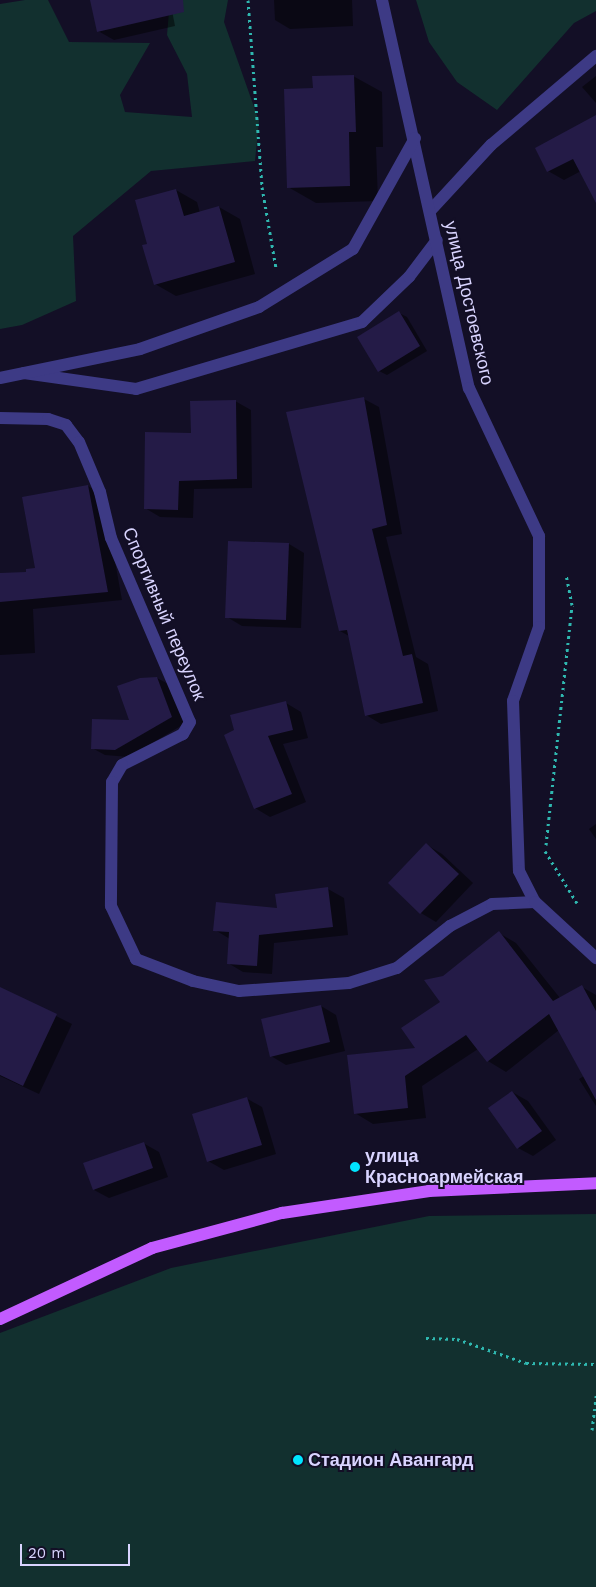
<!DOCTYPE html>
<html>
<head>
<meta charset="utf-8">
<style>
  body { margin:0 }
  #map { position:relative; width:596px; height:1587px; overflow:hidden; background:#130f26; font-family:"Work Sans",sans-serif }
  div>[style] { position:absolute }
  [style*='--x'] { left:calc(var(--x)*1px); top:calc(var(--y)*1px); width:calc(var(--w)*1px); rotate:calc(var(--a)*1deg) }
  .green>* { inset:0; background:#12302f }
  .shadow>* { inset:0; background:#0007 }
  .building>* { inset:0; background:#241b47 }
  .path>* { height:3px; margin-top:-1.5px; transform-origin:0; background:repeating-linear-gradient(90deg,#2fb8b0 0 2.5px,transparent 0 6.5px) }
  .service>* { height:12px; margin:-6px; padding:0 6px; transform-origin:6px; border-radius:6px; background:#3d3a85 }
  .minor>* { height:12px; margin:-6px; padding:0 6px; transform-origin:6px; border-radius:6px; background:#3d3a85 }
  .primary>* { height:12px; margin:-6px; padding:0 6px; transform-origin:6px; border-radius:6px; background:#c25bff }
  .dots>* { width:14px; height:14px; translate:-50% -50%; box-sizing:border-box; border:2px solid #130f26; border-radius:50% }
  span { translate:-50% -50%; white-space:nowrap; text-align:center; line-height:1.15; -webkit-text-stroke:4px #130f26; paint-order:stroke }
  .street-label { font-size:18px; color:#d9d4ff }
  .poi-label { font-size:18px; color:#d9d4ff; font-weight:700 }
  .left { translate:0 -50%; text-align:left }
  .scale { position:absolute; left:20px; top:1544px; width:110px; height:22px; box-sizing:border-box; border:2px solid #d9d4ff; border-top:0; padding-left:6px; font-size:15px; line-height:18px; white-space:nowrap; color:#d9d4ff; -webkit-text-stroke:4px #130f26; paint-order:stroke }
</style>
</head>
<body>
<div id="map">
  <div class="green">
    <div style="clip-path:polygon(25px 0,48px 0,69px 42px,150px 43px,120px 95px,125px 112px,192px 117px,187px 74px,167px 35px,170px 0,228px 0,224px 22px,259px 121px,255px 161px,151px 171px,73px 236px,76px 301px,22px 325px,0 329px,0 4px)"></div>
    <div style="clip-path:polygon(416px 0,596px 0,596px 11px,574px 23px,497px 110px,457px 82px,429px 42px)"></div>
    <div style="clip-path:polygon(596px 1214px,596px 1587px,0 1587px,0 1333px,171px 1268px,429px 1216px)"></div>
  </div>
  <div class="shadow">
    <div style="clip-path:polygon(91px 0,170px 0,175px 26px,114px 40px,98px 31px)"></div>
    <div style="clip-path:polygon(274px 0,352px 0,353px 26px,290px 29px,275px 20px)"></div>
    <div style="clip-path:polygon(353px 76px,382px 92px,383px 147px,376px 147px,378px 201px,316px 203px,288px 187px,314px 89px)"></div>
    <div style="clip-path:polygon(596px 76px,596px 103px,582px 87px)"></div>
    <div style="clip-path:polygon(596px 117px,596px 197px,581px 171px,564px 180px,548px 171px,536px 148px)"></div>
    <div style="clip-path:polygon(176px 190px,197px 202px,200px 213px,219px 207px,240px 219px,255px 274px,176px 296px,155px 284px,149px 244px)"></div>
    <div style="clip-path:polygon(399px 313px,407px 317px,427px 351px,387px 375px,379px 371px)"></div>
    <div style="clip-path:polygon(364px 399px,379px 407px,402px 534px,386px 537px,416px 657px,428px 664px,438px 711px,381px 724px,366px 715px,349px 636px,340px 631px)"></div>
    <div style="clip-path:polygon(235px 401px,251px 410px,252px 488px,194px 489px,193px 518px,160px 517px,145px 508px,192px 434px)"></div>
    <div style="clip-path:polygon(88px 486px,103px 495px,122px 600px,33px 609px,35px 653px,0 655px,0 574px,27px 573px,36px 569px)"></div>
    <div style="clip-path:polygon(289px 544px,304px 553px,301px 628px,242px 626px,227px 617px)"></div>
    <div style="clip-path:polygon(157px 678px,170px 685px,184px 724px,129px 757px,105px 755px,92px 748px,131px 722px)"></div>
    <div style="clip-path:polygon(286px 703px,301px 712px,308px 738px,283px 744px,306px 802px,270px 817px,255px 808px,235px 730px)"></div>
    <div style="clip-path:polygon(596px 824px,596px 839px,589px 829px)"></div>
    <div style="clip-path:polygon(427px 845px,442px 854px,473px 883px,436px 922px,421px 913px)"></div>
    <div style="clip-path:polygon(328px 889px,344px 898px,348px 935px,274px 943px,272px 974px,243px 972px,228px 963px,230px 939px,215px 930px,278px 909px,276px 895px)"></div>
    <div style="clip-path:polygon(499px 933px,516px 943px,560px 998px,582px 987px,596px 995px,596px 1106px,579px 1079px,584px 1076px,559px 1030px,506px 1072px,488px 1061px,478px 1049px,422px 1086px,426px 1118px,373px 1124px,355px 1113px,417px 1049px,442px 1002px,444px 977px)"></div>
    <div style="clip-path:polygon(0 988px,72px 1024px,39px 1094px,0 1076px)"></div>
    <div style="clip-path:polygon(321px 1006px,336px 1015px,345px 1051px,286px 1065px,271px 1056px)"></div>
    <div style="clip-path:polygon(512px 1092px,528px 1101px,556px 1140px,533px 1156px,518px 1148px)"></div>
    <div style="clip-path:polygon(246px 1098px,262px 1107px,276px 1154px,224px 1170px,208px 1161px)"></div>
    <div style="clip-path:polygon(143px 1143px,159px 1152px,168px 1177px,109px 1198px,94px 1190px)"></div>
  </div>
  <div class="building">
    <div style="clip-path:polygon(90px 0,183px 0,184px 12px,97px 32px)"></div>
    <div style="clip-path:polygon(354px 75px,356px 132px,349px 132px,350px 186px,287px 188px,284px 89px,313px 88px,312px 76px)"></div>
    <div style="clip-path:polygon(596px 115px,596px 203px,573px 159px,547px 172px,535px 148px)"></div>
    <div style="clip-path:polygon(176px 189px,184px 216px,219px 206px,235px 262px,154px 285px,142px 245px,147px 244px,135px 200px)"></div>
    <div style="clip-path:polygon(399px 311px,420px 346px,378px 372px,357px 337px)"></div>
    <div style="clip-path:polygon(364px 397px,387px 525px,372px 529px,403px 656px,412px 654px,423px 703px,365px 716px,347px 630px,339px 631px,286px 412px)"></div>
    <div style="clip-path:polygon(236px 400px,237px 479px,179px 481px,178px 510px,144px 509px,145px 432px,191px 433px,190px 401px)"></div>
    <div style="clip-path:polygon(88px 485px,108px 592px,0 602px,0 573px,26px 572px,26px 569px,35px 568px,22px 497px)"></div>
    <div style="clip-path:polygon(228px 541px,289px 543px,286px 620px,225px 618px)"></div>
    <div style="clip-path:polygon(157px 677px,172px 717px,115px 750px,91px 749px,92px 719px,129px 720px,117px 686px,140px 678px)"></div>
    <div style="clip-path:polygon(286px 701px,293px 730px,268px 736px,292px 794px,254px 809px,224px 735px,234px 730px,230px 715px)"></div>
    <div style="clip-path:polygon(426px 843px,459px 874px,420px 914px,388px 883px)"></div>
    <div style="clip-path:polygon(328px 887px,333px 927px,259px 935px,257px 966px,227px 964px,229px 932px,213px 931px,216px 902px,277px 908px,275px 894px)"></div>
    <div style="clip-path:polygon(499px 931px,553px 1001px,582px 985px,596px 1011px,596px 1100px,549px 1014px,487px 1062px,466px 1035px,405px 1076px,408px 1108px,354px 1114px,347px 1055px,415px 1048px,401px 1028px,440px 1002px,424px 980px,443px 976px)"></div>
    <div style="clip-path:polygon(0 987px,57px 1014px,23px 1086px,0 1075px)"></div>
    <div style="clip-path:polygon(321px 1005px,330px 1042px,270px 1057px,261px 1019px)"></div>
    <div style="clip-path:polygon(512px 1091px,542px 1131px,517px 1149px,488px 1108px)"></div>
    <div style="clip-path:polygon(247px 1097px,262px 1145px,207px 1162px,192px 1114px)"></div>
    <div style="clip-path:polygon(144px 1142px,153px 1168px,93px 1190px,83px 1163px)"></div>
  </div>
  <div class="path">
    <div style="--x:248;--y:0;--w:188;--a:85.7"></div>
    <div style="--x:262;--y:187;--w:82;--a:80.2"></div>
    <div style="--x:546;--y:845;--w:241;--a:-83.8"></div>
    <div style="--x:572;--y:605;--w:31;--a:-101"></div>
    <div style="--x:545;--y:851;--w:61;--a:58.4"></div>
    <div style="--x:426;--y:1338;--w:31;--a:2"></div>
    <div style="--x:457;--y:1339;--w:73;--a:19.2"></div>
    <div style="--x:526;--y:1363;--w:70;--a:0.8"></div>
    <div style="--x:592;--y:1430;--w:35;--a:-83"></div>
  </div>
  <div class="service">
    <div style="--x:430;--y:211;--w:90;--a:-47.3"></div>
    <div style="--x:491;--y:145;--w:138;--a:-40.3"></div>
    <div style="--x:24;--y:373;--w:113;--a:8.1"></div>
    <div style="--x:136;--y:389;--w:236;--a:-16.5"></div>
    <div style="--x:362;--y:322;--w:65;--a:-43.8"></div>
    <div style="--x:409;--y:277;--w:46;--a:-52.9"></div>
    <div style="--x:0;--y:418;--w:48;--a:1.2"></div>
    <div style="--x:48;--y:419;--w:19;--a:18"></div>
    <div style="--x:66;--y:425;--w:21;--a:53"></div>
    <div style="--x:79;--y:442;--w:54;--a:67.2"></div>
    <div style="--x:100;--y:492;--w:47;--a:76.6"></div>
    <div style="--x:111;--y:538;--w:200;--a:66.8"></div>
    <div style="--x:190;--y:722;--w:14;--a:120"></div>
    <div style="--x:183;--y:734;--w:68;--a:153.1"></div>
    <div style="--x:122;--y:765;--w:20;--a:120"></div>
    <div style="--x:112;--y:782;--w:124;--a:90.5"></div>
    <div style="--x:111;--y:906;--w:59;--a:64.7"></div>
    <div style="--x:136;--y:959;--w:61;--a:21.1"></div>
    <div style="--x:193;--y:981;--w:47;--a:12.3"></div>
    <div style="--x:239;--y:991;--w:110;--a:-4.2"></div>
    <div style="--x:349;--y:983;--w:50;--a:-17.4"></div>
    <div style="--x:397;--y:968;--w:68;--a:-38.4"></div>
    <div style="--x:450;--y:926;--w:47;--a:-27.6"></div>
    <div style="--x:492;--y:904;--w:43;--a:-2.7"></div>
  </div>
  <div class="minor">
    <div style="--x:382;--y:0;--w:398;--a:77.4"></div>
    <div style="--x:469;--y:388;--w:164;--a:64.7"></div>
    <div style="--x:539;--y:536;--w:91;--a:90"></div>
    <div style="--x:539;--y:627;--w:78;--a:109.4"></div>
    <div style="--x:513;--y:701;--w:170;--a:88"></div>
    <div style="--x:519;--y:871;--w:35;--a:63"></div>
    <div style="--x:535;--y:902;--w:83;--a:42.6"></div>
    <div style="--x:0;--y:378;--w:143;--a:-11.7"></div>
    <div style="--x:140;--y:349;--w:126;--a:-19.4"></div>
    <div style="--x:259;--y:307;--w:110;--a:-31.7"></div>
    <div style="--x:353;--y:249;--w:127;--a:-60.8"></div>
  </div>
  <div class="primary">
    <div style="--x:0;--y:1319;--w:168;--a:-25"></div>
    <div style="--x:152;--y:1248;--w:135;--a:-15.1"></div>
    <div style="--x:282;--y:1213;--w:149;--a:-8.5"></div>
    <div style="--x:429;--y:1191;--w:167;--a:-2.7"></div>
  </div>
  <div class="dots">
    <div style="left:355px;top:1167px;background:#00e5ff"></div>
    <div style="left:298px;top:1460px;background:#00e5ff"></div>
  </div>
  <div class="street-label">
    <span style="left:469px;top:303px;rotate:77deg">улица Достоевского</span>
    <span style="left:164px;top:614px;rotate:67deg">Спортивный переулок</span>
  </div>
  <div class="poi-label">
    <span class="left" style="left:365px;top:1167px">улица<br>Красноармейская</span>
    <span class="left" style="left:308px;top:1460px">Стадион Авангард</span>
  </div>
  <div class="scale">20 m</div>
</div>
</body>
</html>
